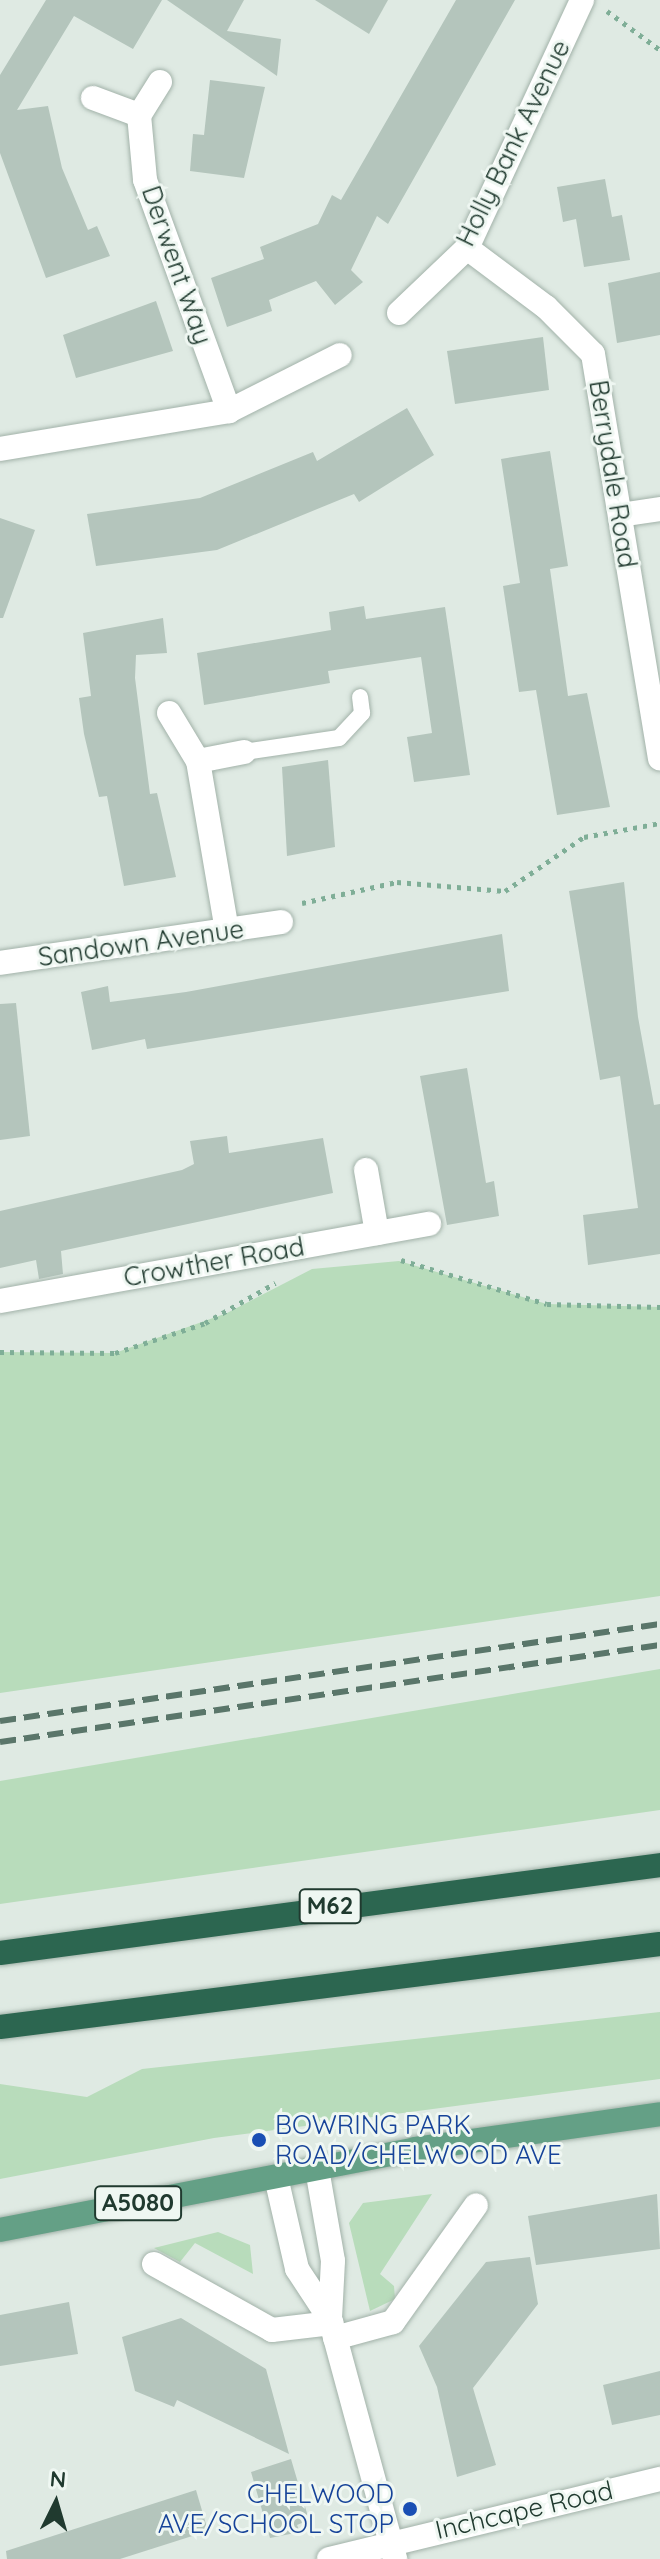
<!DOCTYPE html>
<html>
<head>
<meta charset="utf-8">
<style>
  body { margin:0 }
  #map { position:relative; width:660px; height:2559px; overflow:hidden; background:#dfeae3; font-family:Quicksand,sans-serif }
  div>[style] { position:absolute }
  [style*='--x'] { left:calc(var(--x)*1px); top:calc(var(--y)*1px); width:calc(var(--w)*1px); rotate:calc(var(--a)*1deg) }
  .green>* { inset:0; background:#b8dcbb }
  .building>* { inset:0; background:#b4c5bc }
  .path>* { height:5px; margin-top:-2.5px; transform-origin:0; background:repeating-linear-gradient(90deg,#7fae97 0 4px,transparent 0 10px) }
  .roads { filter:drop-shadow(0 0 2px #a2b2a9) drop-shadow(0 0 2px #a2b2a9) }
  .lane>* { height:16px; margin:-8px; padding:0 8px; transform-origin:8px; border-radius:8px; background:#fff }
  .street>* { height:24px; margin:-12px; padding:0 12px; transform-origin:12px; border-radius:12px; background:#fff }
  .primary>* { height:24px; margin:-12px; padding:0 12px; transform-origin:12px; border-radius:12px; background:#64a086 }
  .highway>* { height:24px; margin:-12px; padding:0 12px; transform-origin:12px; border-radius:12px; background:#2c6650 }
  .rail>* { height:6px; margin-top:-3px; transform-origin:0; background:repeating-linear-gradient(90deg,#5a766a 0 16px,transparent 0 24px) }
  .dots>* { width:22px; height:22px; translate:-50% -50%; box-sizing:border-box; border:4px solid #eff7f2; border-radius:50% }
  span { translate:-50% -50%; white-space:nowrap; text-align:center; line-height:1.15; -webkit-text-stroke:6px #eff7f2; paint-order:stroke }
  .shield-label span { padding:2px 6px; background:#eff7f2; border:2px solid; border-radius:6px; -webkit-text-stroke-width:0 }
  .shield-label { font-size:24px; color:#203a2f; font-weight:700 }
  .street-label { font-size:26px; color:#203a2f }
  .transit-label { font-size:26px; color:#164399 }
  .left { translate:0 -50%; text-align:left }
  .right { translate:-100% -50%; text-align:right }
  .north { position:absolute; left:16px; top:2463px; width:80px; height:80px; -webkit-text-stroke:6px #eff7f2; paint-order:stroke; rotate:5deg; font-size:22px; font-weight:700; line-height:32px; text-align:center; color:#203a2f }
  .north::after { content:''; display:block; margin:auto; width:28px; height:36px; background:#203a2f; clip-path:polygon(50% 0,100% 100%,50% 72%,0 100%) }
</style>
</head>
<body>
<div id="map">
  <div class="green">
    <div style="clip-path:polygon(399px 1261px,547px 1304px,660px 1307px,660px 1596px,0 1693px,0 1352px,115px 1353px,227px 1313px,312px 1269px)"></div>
    <div style="clip-path:polygon(660px 1669px,660px 1810px,0 1904px,0 1781px)"></div>
    <div style="clip-path:polygon(660px 2012px,660px 2079px,214px 2138px,0 2179px,0 2084px,87px 2097px,142px 2069px)"></div>
    <div style="clip-path:polygon(432px 2194px,380px 2274px,394px 2286px,395px 2299px,370px 2311px,349px 2223px,363px 2203px)"></div>
    <div style="clip-path:polygon(218px 2232px,250px 2245px,253px 2274px,195px 2243px,180px 2262px,154px 2248px)"></div>
  </div>
  <div class="building">
    <div style="clip-path:polygon(46px 0,162px 0,133px 49px,74px 16px,17px 110px,48px 106px,62px 168px,88px 230px,97px 226px,110px 256px,46px 278px,0 153px,0 75px)"></div>
    <div style="clip-path:polygon(167px 0,244px 0,227px 31px,281px 39px,277px 76px)"></div>
    <div style="clip-path:polygon(315px 0,388px 0,369px 34px)"></div>
    <div style="clip-path:polygon(456px 0,515px 0,388px 224px,377px 216px,351px 270px,363px 282px,335px 305px,316px 281px,269px 300px,272px 311px,227px 327px,211px 278px,264px 259px,260px 247px,318px 224px,332px 195px,341px 200px)"></div>
    <div style="clip-path:polygon(210px 80px,265px 87px,244px 178px,190px 171px,193px 134px,204px 135px)"></div>
    <div style="clip-path:polygon(605px 179px,612px 217px,622px 215px,630px 260px,584px 267px,576px 219px,563px 222px,557px 187px)"></div>
    <div style="clip-path:polygon(660px 272px,660px 335px,617px 343px,608px 283px)"></div>
    <div style="clip-path:polygon(156px 301px,173px 351px,76px 378px,63px 335px)"></div>
    <div style="clip-path:polygon(543px 337px,549px 390px,455px 404px,447px 351px)"></div>
    <div style="clip-path:polygon(407px 408px,434px 455px,359px 502px,354px 494px,217px 550px,96px 566px,87px 514px,200px 498px,313px 452px,317px 461px)"></div>
    <div style="clip-path:polygon(550px 451px,568px 566px,550px 569px,568px 696px,587px 693px,610px 807px,557px 815px,536px 690px,519px 692px,503px 586px,520px 583px,501px 459px)"></div>
    <div style="clip-path:polygon(0 518px,35px 530px,3px 618px,0 618px)"></div>
    <div style="clip-path:polygon(364px 606px,366px 619px,445px 607px,470px 775px,414px 782px,407px 737px,432px 733px,421px 657px,328px 671px,330px 683px,204px 705px,197px 653px,331px 630px,329px 612px)"></div>
    <div style="clip-path:polygon(163px 618px,167px 653px,136px 655px,135px 678px,150px 794px,157px 793px,176px 877px,124px 886px,107px 796px,99px 797px,84px 734px,79px 698px,91px 696px,83px 633px)"></div>
    <div style="clip-path:polygon(328px 760px,335px 847px,287px 856px,282px 767px)"></div>
    <div style="clip-path:polygon(624px 882px,638px 1017px,654px 1105px,660px 1104px,660px 1254px,588px 1265px,583px 1215px,638px 1208px,620px 1076px,600px 1080px,569px 891px)"></div>
    <div style="clip-path:polygon(502px 934px,509px 991px,147px 1049px,145px 1039px,92px 1050px,81px 992px,108px 986px,110px 1002px,186px 992px)"></div>
    <div style="clip-path:polygon(16px 1003px,30px 1136px,0 1140px,0 1004px)"></div>
    <div style="clip-path:polygon(467px 1068px,486px 1183px,494px 1181px,499px 1216px,447px 1225px,420px 1076px)"></div>
    <div style="clip-path:polygon(227px 1136px,229px 1153px,323px 1138px,333px 1193px,61px 1251px,63px 1274px,39px 1279px,36px 1260px,0 1268px,0 1211px,182px 1170px,194px 1164px,190px 1141px)"></div>
    <div style="clip-path:polygon(657px 2194px,660px 2249px,536px 2265px,528px 2216px)"></div>
    <div style="clip-path:polygon(530px 2257px,538px 2304px,473px 2388px,496px 2465px,457px 2477px,437px 2387px,419px 2346px,486px 2262px)"></div>
    <div style="clip-path:polygon(69px 2302px,78px 2354px,0 2366px,0 2315px)"></div>
    <div style="clip-path:polygon(181px 2318px,266px 2369px,289px 2454px,177px 2400px,174px 2407px,135px 2391px,122px 2337px)"></div>
    <div style="clip-path:polygon(660px 2371px,660px 2415px,612px 2425px,603px 2385px)"></div>
    <div style="clip-path:polygon(291px 2459px,309px 2520px,297px 2525px,300px 2532px,270px 2538px,251px 2472px)"></div>
    <div style="clip-path:polygon(196px 2490px,208px 2531px,120px 2559px,7px 2559px,6px 2551px)"></div>
  </div>
  <div class="path">
    <div style="--x:607;--y:11;--w:66;--a:36.3"></div>
    <div style="--x:302;--y:903;--w:97;--a:-12.5"></div>
    <div style="--x:397;--y:882;--w:108;--a:4.8"></div>
    <div style="--x:505;--y:891;--w:96;--a:-34.4"></div>
    <div style="--x:584;--y:837;--w:77;--a:-10.4"></div>
    <div style="--x:401;--y:1260;--w:152;--a:16.8"></div>
    <div style="--x:547;--y:1304;--w:113;--a:1.5"></div>
    <div style="--x:0;--y:1352;--w:115;--a:0.5"></div>
    <div style="--x:115;--y:1353;--w:95;--a:-18.4"></div>
    <div style="--x:205;--y:1323;--w:81;--a:-29.7"></div>
  </div>
  <div class="roads">
    <div class="lane">
      <div style="--x:244;--y:752;--w:96;--a:-8.4"></div>
      <div style="--x:339;--y:738;--w:34;--a:-47"></div>
      <div style="--x:362;--y:713;--w:16;--a:-97"></div>
    </div>
    <div class="street">
      <div style="--x:160;--y:82;--w:39;--a:122"></div>
      <div style="--x:139;--y:115;--w:65;--a:84.7"></div>
      <div style="--x:145;--y:180;--w:246;--a:70"></div>
      <div style="--x:93;--y:98;--w:49;--a:20.3"></div>
      <div style="--x:467;--y:248;--w:99;--a:36.8"></div>
      <div style="--x:546;--y:307;--w:66;--a:45"></div>
      <div style="--x:593;--y:354;--w:410;--a:80.6"></div>
      <div style="--x:399;--y:313;--w:94;--a:-43.7"></div>
      <div style="--x:467;--y:248;--w:273;--a:-65.1"></div>
      <div style="--x:0;--y:449;--w:232;--a:-9.4"></div>
      <div style="--x:229;--y:411;--w:124;--a:-26.8"></div>
      <div style="--x:620;--y:515;--w:40;--a:-8.5"></div>
      <div style="--x:169;--y:713;--w:56;--a:58.9"></div>
      <div style="--x:198;--y:761;--w:171;--a:80.3"></div>
      <div style="--x:198;--y:761;--w:47;--a:-11.1"></div>
      <div style="--x:0;--y:963;--w:284;--a:-8.3"></div>
      <div style="--x:366;--y:1170;--w:64;--a:80.1"></div>
      <div style="--x:0;--y:1301;--w:436;--a:-10.2"></div>
      <div style="--x:317;--y:2169;--w:93;--a:80.1"></div>
      <div style="--x:333;--y:2261;--w:58;--a:93"></div>
      <div style="--x:330;--y:2319;--w:249;--a:74.8"></div>
      <div style="--x:276;--y:2177;--w:94;--a:77.1"></div>
      <div style="--x:297;--y:2269;--w:60;--a:56.6"></div>
      <div style="--x:154;--y:2264;--w:135;--a:29.2"></div>
      <div style="--x:272;--y:2330;--w:60;--a:-6.7"></div>
      <div style="--x:335;--y:2338;--w:60;--a:-15.4"></div>
      <div style="--x:393;--y:2322;--w:143;--a:-54.6"></div>
      <div style="--x:329;--y:2559;--w:341;--a:-13.6"></div>
    </div>
    <div class="primary">
      <div style="--x:0;--y:2230;--w:423;--a:-11"></div>
      <div style="--x:415;--y:2149;--w:247;--a:-8.1"></div>
    </div>
    <div class="highway">
      <div style="--x:0;--y:1953;--w:666;--a:-7.59"></div>
      <div style="--x:0;--y:2027;--w:665;--a:-7.17"></div>
    </div>
  </div>
  <div class="rail">
    <div style="--x:0;--y:1721;--w:667;--a:-8.36"></div>
    <div style="--x:0;--y:1742;--w:667;--a:-8.36"></div>
  </div>
  <div class="dots">
    <div style="left:259px;top:2140px;background:#1a4fb4"></div>
    <div style="left:410px;top:2509px;background:#1a4fb4"></div>
  </div>
  <div class="shield-label">
    <span style="left:330px;top:1906px">M62</span>
    <span style="left:138px;top:2203px">A5080</span>
  </div>
  <div class="street-label">
    <span style="left:513px;top:143px;rotate:-64deg">Holly Bank Avenue</span>
    <span style="left:177px;top:265px;rotate:71deg">Derwent Way</span>
    <span style="left:613px;top:474px;rotate:81deg">Berrydale Road</span>
    <span style="left:141px;top:943px;rotate:-8deg">Sandown Avenue</span>
    <span style="left:214px;top:1262px;rotate:-10deg">Crowther Road</span>
    <span style="left:524px;top:2510px;rotate:-13deg">Inchcape Road</span>
  </div>
  <div class="transit-label">
    <span class="left" style="left:275px;top:2140px">BOWRING PARK<br>ROAD/CHELWOOD AVE</span>
    <span class="right" style="left:394px;top:2509px">CHELWOOD<br>AVE/SCHOOL STOP</span>
  </div>
  <div class="north">N</div>
</div>
</body>
</html>
